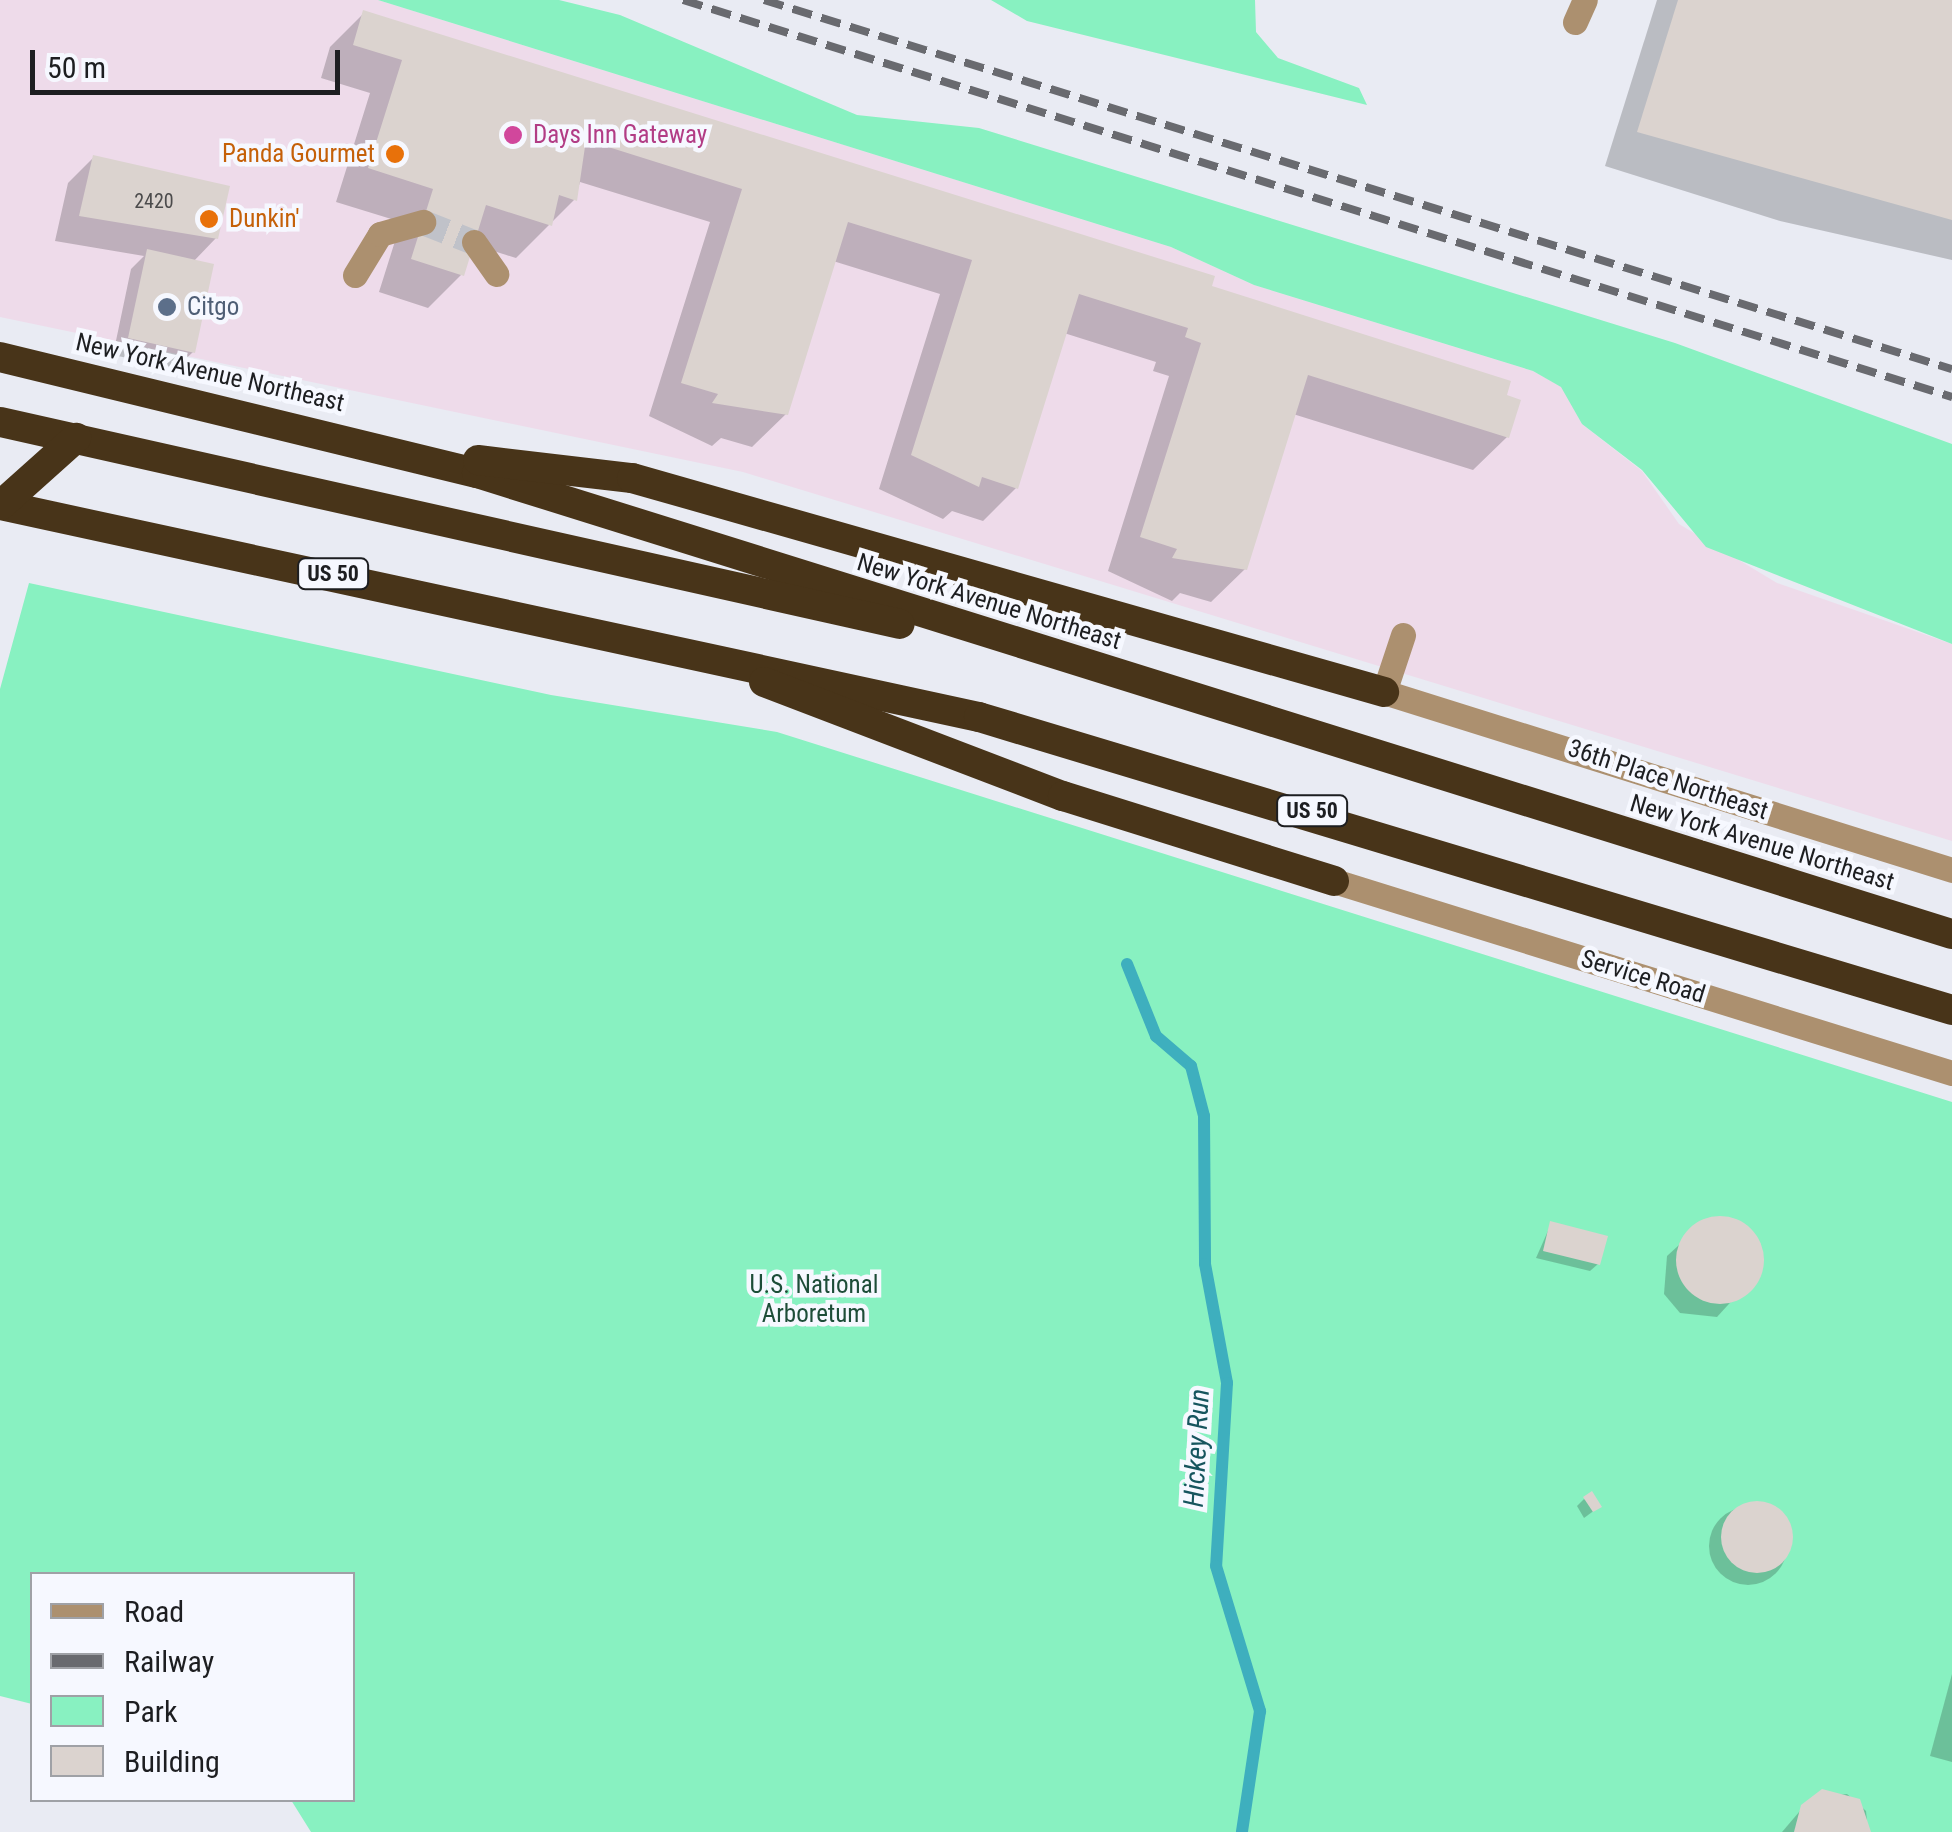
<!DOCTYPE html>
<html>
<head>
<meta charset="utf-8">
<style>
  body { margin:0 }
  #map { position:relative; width:1952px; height:1832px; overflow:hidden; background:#e9ebf3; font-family:"Roboto Condensed",sans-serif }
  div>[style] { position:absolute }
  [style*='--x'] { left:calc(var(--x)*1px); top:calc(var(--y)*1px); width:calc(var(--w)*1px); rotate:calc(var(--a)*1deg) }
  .commercial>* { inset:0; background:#eedbea }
  .green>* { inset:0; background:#88f1c1 }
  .shadow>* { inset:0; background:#0003 }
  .round { border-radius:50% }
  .stream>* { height:12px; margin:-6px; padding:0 6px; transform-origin:6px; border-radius:6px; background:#3eafbe }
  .building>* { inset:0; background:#dbd3cf }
  .minor-tunnel>* { height:25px; margin-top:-12.5px; transform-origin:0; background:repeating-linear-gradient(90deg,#c0c2c9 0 25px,transparent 0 37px) }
  .minor>* { height:25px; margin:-12.5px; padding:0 12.5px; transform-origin:12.5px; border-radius:12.5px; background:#ac906f }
  .highway>* { height:30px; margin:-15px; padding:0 15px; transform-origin:15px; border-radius:15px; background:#483419 }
  .rail>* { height:8px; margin-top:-4px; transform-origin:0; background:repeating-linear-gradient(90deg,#696a6f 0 20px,transparent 0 30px) }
  .dots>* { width:28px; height:28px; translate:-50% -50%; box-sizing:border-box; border:5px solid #f6f8ff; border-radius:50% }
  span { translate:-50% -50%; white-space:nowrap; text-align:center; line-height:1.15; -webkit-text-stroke:9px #f6f8ff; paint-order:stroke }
  .number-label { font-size:20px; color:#4c4b4c }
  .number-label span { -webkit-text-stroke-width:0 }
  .shield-label span { padding:2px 8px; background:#f6f8ff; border:2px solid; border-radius:8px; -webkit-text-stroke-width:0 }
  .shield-label { font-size:22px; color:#1d1e21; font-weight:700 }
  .hotel-label { font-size:25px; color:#b23c85 }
  .left { translate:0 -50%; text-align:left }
  .food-label { font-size:25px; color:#c56008 }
  .right { translate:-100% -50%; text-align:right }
  .service-label { font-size:25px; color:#4e5e75 }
  .street-label { font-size:25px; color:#1d1e21 }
  .park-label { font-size:25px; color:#1d4d38 }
  .water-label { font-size:28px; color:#16555e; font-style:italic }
  .legend { position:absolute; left:30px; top:1572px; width:325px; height:230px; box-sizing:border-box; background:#f6f8ff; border:2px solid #9fa1a6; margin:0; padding:12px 18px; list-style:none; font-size:30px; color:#1d1e21 }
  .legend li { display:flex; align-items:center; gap:20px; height:50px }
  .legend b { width:50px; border:2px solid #9fa1a6 }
  .scale { position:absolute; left:30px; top:50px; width:310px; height:45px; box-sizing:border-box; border:5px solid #1d1e21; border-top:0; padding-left:12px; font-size:30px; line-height:35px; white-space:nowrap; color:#1d1e21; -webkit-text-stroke:8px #f6f8ff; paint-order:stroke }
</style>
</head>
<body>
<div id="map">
  <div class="commercial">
    <div style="clip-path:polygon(0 0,378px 0,1171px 247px,1254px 285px,1533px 371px,1562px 387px,1582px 424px,1642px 471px,1679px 524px,1777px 583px,1952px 644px,1952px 841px,743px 472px,0 317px)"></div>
  </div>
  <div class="green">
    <div style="clip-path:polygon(378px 0,559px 0,620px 15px,857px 115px,979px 128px,1675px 343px,1952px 444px,1952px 644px,1706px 547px,1642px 470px,1582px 424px,1561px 387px,1533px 371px,1254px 285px,1171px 247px)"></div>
    <div style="clip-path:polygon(991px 0,1255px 0,1256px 32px,1278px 58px,1359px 88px,1367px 105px,1027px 21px)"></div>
    <div style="clip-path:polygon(29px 583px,551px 695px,777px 732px,1952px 1102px,1952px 1832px,311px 1832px,291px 1800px,352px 1800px,352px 1574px,32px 1574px,32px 1704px,0 1696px,0 689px)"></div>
  </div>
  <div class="shadow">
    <div style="clip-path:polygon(1657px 0,1952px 0,1952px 260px,1780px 221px,1605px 166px)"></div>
    <div style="clip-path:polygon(364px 13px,1209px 288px,1504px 397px,1507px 437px,1473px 470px,1293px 414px,1245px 569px,1211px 602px,1180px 593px,1172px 601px,1108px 571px,1169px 376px,1153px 371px,1156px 362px,1064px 333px,1016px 488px,983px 521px,952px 511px,943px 519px,879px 489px,940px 294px,833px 261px,786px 414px,752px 447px,721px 438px,712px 446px,649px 416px,710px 222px,580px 182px,575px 199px,516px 258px,471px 244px,462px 274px,428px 308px,379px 292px,401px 222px,336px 202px,370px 93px,321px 78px,330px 47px)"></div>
    <div style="clip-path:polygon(93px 158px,216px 238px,193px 262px,193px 352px,176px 368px,113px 355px,131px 269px,144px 256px,55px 241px,68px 183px)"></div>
    <div style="clip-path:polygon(1704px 1222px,1742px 1225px,1758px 1244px,1760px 1270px,1717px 1317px,1680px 1313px,1664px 1294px,1667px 1256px)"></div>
    <div style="clip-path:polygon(1551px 1224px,1598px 1264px,1590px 1271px,1536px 1258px)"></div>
    <div style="clip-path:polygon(1584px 1499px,1599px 1507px,1584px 1518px,1577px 1506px)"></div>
    <div class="round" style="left:1709px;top:1507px;width:78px;height:78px"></div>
    <div style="clip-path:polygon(1952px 1674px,1952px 1762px,1930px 1756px)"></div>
    <div style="clip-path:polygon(1847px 1794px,1866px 1811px,1868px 1832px,1782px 1832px,1811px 1798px)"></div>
  </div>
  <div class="stream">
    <div style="--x:1127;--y:964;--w:78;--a:68.1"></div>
    <div style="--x:1156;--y:1036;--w:46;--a:40.6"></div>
    <div style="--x:1191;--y:1066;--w:52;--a:75.4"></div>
    <div style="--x:1204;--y:1116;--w:148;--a:89.6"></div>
    <div style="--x:1205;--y:1264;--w:121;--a:79.5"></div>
    <div style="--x:1227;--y:1383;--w:183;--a:93.4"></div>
    <div style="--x:1216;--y:1566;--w:152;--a:73.1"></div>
    <div style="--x:1260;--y:1711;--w:122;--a:98.5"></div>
  </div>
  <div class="building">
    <div style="clip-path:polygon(1678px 0,1952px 0,1952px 220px,1637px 132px)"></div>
    <div style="clip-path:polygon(363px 10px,1215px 276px,1212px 286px,1511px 381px,1507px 395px,1521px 400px,1509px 438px,1308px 375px,1247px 570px,1172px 558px,1177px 549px,1140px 537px,1201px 343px,1185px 337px,1188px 328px,1079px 294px,1018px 489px,982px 477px,979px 487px,911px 455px,972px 260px,848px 222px,788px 415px,712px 403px,718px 394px,681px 383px,742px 189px,586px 140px,577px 201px,559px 195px,552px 226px,486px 205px,464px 276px,411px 259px,433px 189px,368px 168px,402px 60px,353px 45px)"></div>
    <div style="clip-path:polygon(93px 155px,230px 186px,218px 239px,79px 216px)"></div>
    <div style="clip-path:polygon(147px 249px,214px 264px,195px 353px,128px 338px)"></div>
    <div class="round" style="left:1676px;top:1216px;width:88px;height:88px"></div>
    <div style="clip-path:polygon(1550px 1221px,1608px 1236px,1600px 1265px,1543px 1251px)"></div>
    <div style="clip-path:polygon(1592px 1491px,1602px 1507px,1593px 1512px,1583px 1497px)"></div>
    <div class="round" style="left:1721px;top:1501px;width:72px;height:72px"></div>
    <div style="clip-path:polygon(1822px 1789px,1860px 1799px,1871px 1832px,1794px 1832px,1801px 1805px)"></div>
  </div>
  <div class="minor-tunnel">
    <div style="--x:423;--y:222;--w:55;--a:21.4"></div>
  </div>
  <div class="minor">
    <div style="--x:1575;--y:22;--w:24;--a:-66"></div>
    <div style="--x:474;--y:242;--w:39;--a:55"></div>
    <div style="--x:355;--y:275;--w:48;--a:-58.6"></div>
    <div style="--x:380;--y:234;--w:45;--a:-15.6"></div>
    <div style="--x:1403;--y:635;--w:60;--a:108.4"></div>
    <div style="--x:1384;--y:692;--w:595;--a:17.4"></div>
    <div style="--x:1334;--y:881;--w:647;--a:17.26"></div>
  </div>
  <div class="highway">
    <div style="--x:0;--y:357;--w:491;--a:13.7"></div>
    <div style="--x:477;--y:473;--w:1545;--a:17.36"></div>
    <div style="--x:0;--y:422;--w:922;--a:12.65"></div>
    <div style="--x:478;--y:460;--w:155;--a:6.7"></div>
    <div style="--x:632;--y:478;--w:782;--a:15.88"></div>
    <div style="--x:0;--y:505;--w:1002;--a:12.22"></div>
    <div style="--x:979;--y:717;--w:1016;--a:16.76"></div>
    <div style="--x:1;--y:505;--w:101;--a:-41.8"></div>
    <div style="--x:764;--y:682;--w:320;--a:20.9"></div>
    <div style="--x:1063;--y:796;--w:284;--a:17.4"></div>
  </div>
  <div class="rail">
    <div style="--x:683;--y:0;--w:1330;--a:17.37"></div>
    <div style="--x:764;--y:0;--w:1244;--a:17.26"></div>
  </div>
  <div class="dots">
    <div style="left:513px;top:135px;background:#d1479c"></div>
    <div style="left:395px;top:154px;background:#e8710a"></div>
    <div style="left:209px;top:219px;background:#e8710a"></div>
    <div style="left:167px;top:307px;background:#5c6f8a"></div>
  </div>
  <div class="number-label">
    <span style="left:154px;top:201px">2420</span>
  </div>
  <div class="shield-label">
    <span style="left:333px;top:574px">US 50</span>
    <span style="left:1312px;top:811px">US 50</span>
  </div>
  <div class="hotel-label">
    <span class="left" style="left:533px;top:135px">Days Inn Gateway</span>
  </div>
  <div class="food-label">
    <span class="right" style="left:375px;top:154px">Panda Gourmet</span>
    <span class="left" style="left:229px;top:219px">Dunkin'</span>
  </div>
  <div class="service-label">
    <span class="left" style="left:187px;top:307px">Citgo</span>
  </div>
  <div class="street-label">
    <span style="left:210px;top:373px;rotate:13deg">New York Avenue Northeast</span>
    <span style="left:989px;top:602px;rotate:17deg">New York Avenue Northeast</span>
    <span style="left:1668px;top:780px;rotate:18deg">36th Place Northeast</span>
    <span style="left:1762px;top:843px;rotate:17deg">New York Avenue Northeast</span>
    <span style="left:1643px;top:977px;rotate:17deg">Service Road</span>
  </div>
  <div class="park-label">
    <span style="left:814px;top:1300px">U.S. National<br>Arboretum</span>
  </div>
  <div class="water-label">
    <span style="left:1197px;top:1448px;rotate:-87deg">Hickey Run</span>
  </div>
  <ul class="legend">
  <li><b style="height:12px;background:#ac906f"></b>Road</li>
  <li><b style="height:12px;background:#696a6f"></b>Railway</li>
  <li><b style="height:28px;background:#88f1c1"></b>Park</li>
  <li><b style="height:28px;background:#dbd3cf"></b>Building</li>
  </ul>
  <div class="scale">50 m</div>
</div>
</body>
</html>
